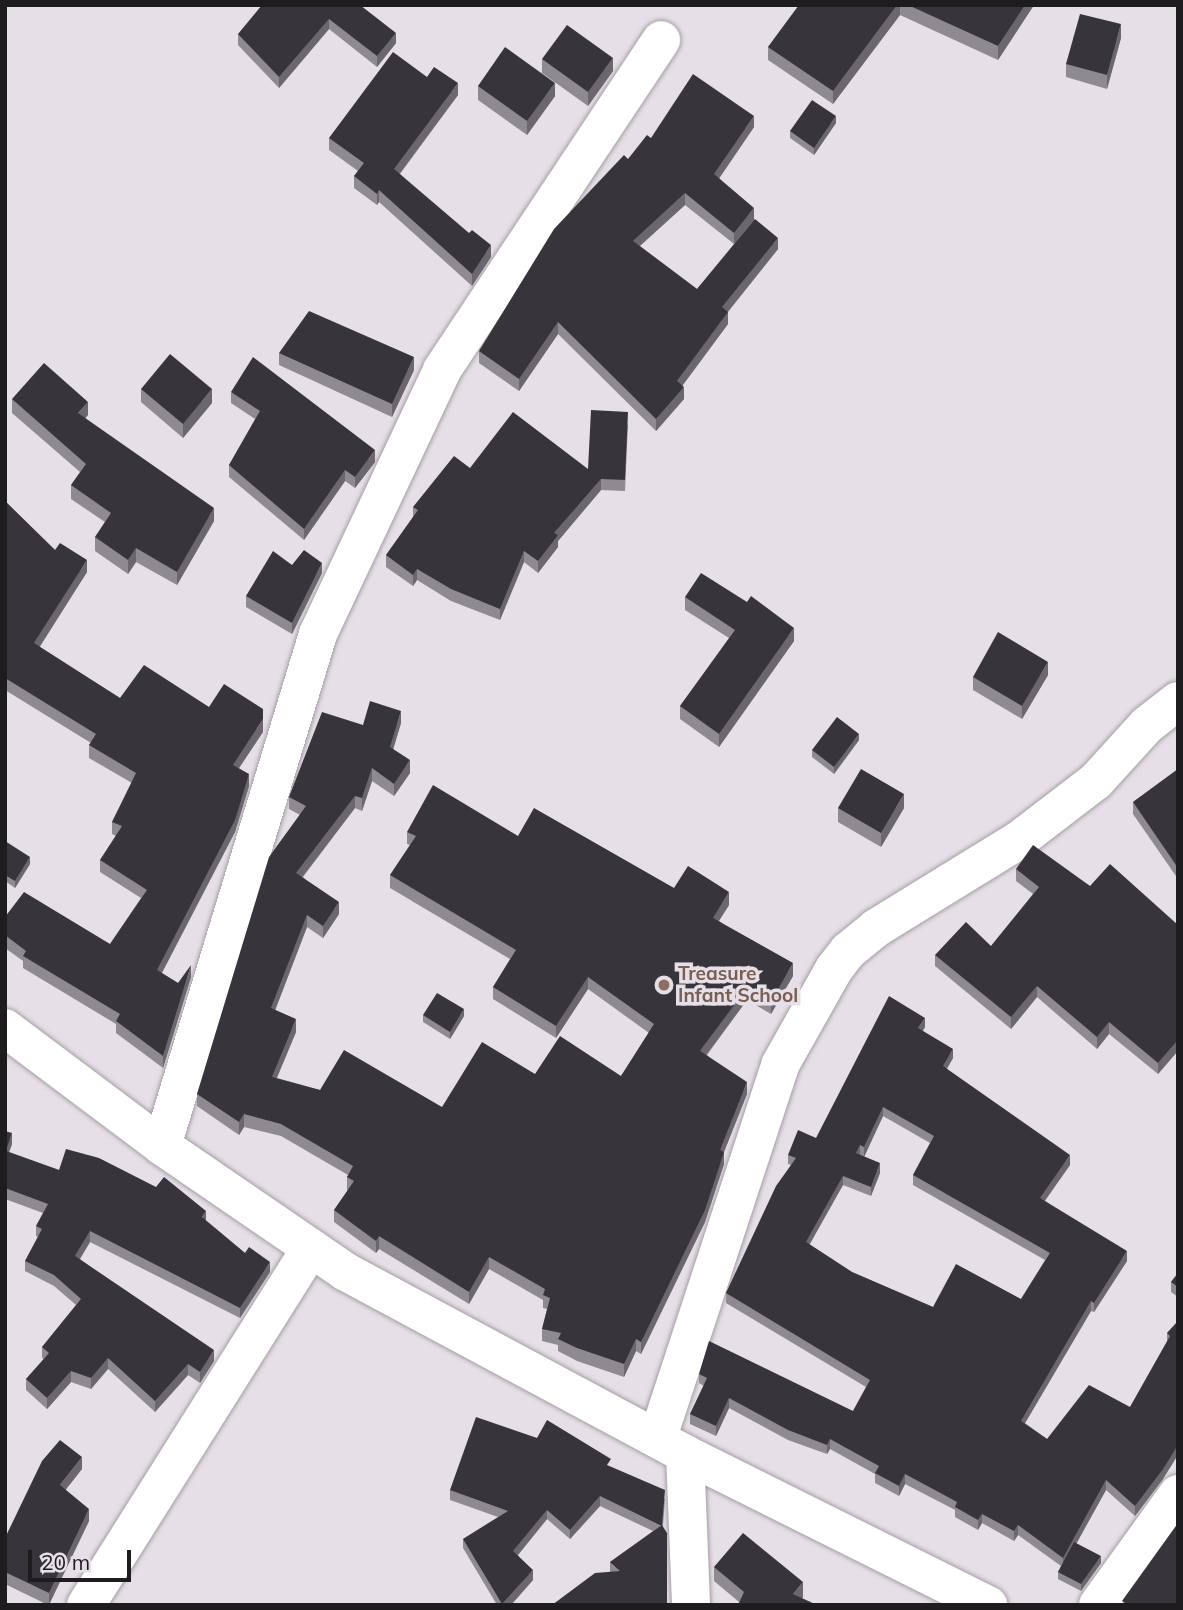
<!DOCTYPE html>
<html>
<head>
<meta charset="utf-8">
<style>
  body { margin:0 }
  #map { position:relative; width:1183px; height:1610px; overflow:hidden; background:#e7dfe7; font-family:Mulish,sans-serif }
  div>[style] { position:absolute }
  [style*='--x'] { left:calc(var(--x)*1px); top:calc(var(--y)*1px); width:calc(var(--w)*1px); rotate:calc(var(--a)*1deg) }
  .roads { filter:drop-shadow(0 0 2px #a49da5) drop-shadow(0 0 2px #a49da5) }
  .minor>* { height:38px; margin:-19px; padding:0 19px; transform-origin:19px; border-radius:19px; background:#fff }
  .tertiary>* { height:38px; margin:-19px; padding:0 19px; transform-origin:19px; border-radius:19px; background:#fff }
  .wall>* { inset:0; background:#8f8a91 }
  .shaded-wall>* { inset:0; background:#6c676f }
  .building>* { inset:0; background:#37343b }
  .dots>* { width:19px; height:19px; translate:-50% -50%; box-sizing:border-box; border:4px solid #e7dfe7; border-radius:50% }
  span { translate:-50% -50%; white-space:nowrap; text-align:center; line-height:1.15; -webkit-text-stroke:7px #e7dfe7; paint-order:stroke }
  .education-label { font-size:19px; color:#785e54; font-weight:700 }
  .left { translate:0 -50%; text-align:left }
  .frame { position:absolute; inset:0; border:7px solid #1f1c1f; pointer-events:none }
  .scale { position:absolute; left:28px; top:1550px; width:103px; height:32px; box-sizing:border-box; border:4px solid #1f1c1f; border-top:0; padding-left:9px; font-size:21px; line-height:24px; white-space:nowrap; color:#1f1c1f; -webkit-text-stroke:5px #e7dfe7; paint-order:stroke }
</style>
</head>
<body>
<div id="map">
  <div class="roads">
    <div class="minor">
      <div style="--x:162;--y:1146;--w:535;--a:-73.05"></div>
      <div style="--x:318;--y:634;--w:292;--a:-64.8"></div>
      <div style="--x:442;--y:370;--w:396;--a:-56.4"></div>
      <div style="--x:658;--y:1437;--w:391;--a:-71.8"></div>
      <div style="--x:780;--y:1065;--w:110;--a:-60.6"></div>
      <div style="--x:834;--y:969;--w:23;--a:-52"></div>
      <div style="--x:848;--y:951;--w:36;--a:-39"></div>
      <div style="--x:876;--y:928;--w:168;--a:-31.6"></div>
      <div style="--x:1019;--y:840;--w:97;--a:-37.5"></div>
      <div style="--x:1096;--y:781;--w:76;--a:-47.7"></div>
      <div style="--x:1147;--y:725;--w:39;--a:-38"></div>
      <div style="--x:685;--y:1454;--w:151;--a:87.7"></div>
      <div style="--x:86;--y:1605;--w:422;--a:-57.8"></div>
      <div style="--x:1098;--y:1605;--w:137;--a:-54.2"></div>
    </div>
    <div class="tertiary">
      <div style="--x:5;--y:1028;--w:196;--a:36.9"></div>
      <div style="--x:162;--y:1146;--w:223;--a:34.4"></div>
      <div style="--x:346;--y:1272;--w:385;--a:28.2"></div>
      <div style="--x:685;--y:1454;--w:339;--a:26.5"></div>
    </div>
  </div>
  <div class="wall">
    <div style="clip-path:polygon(360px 5px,396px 43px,377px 67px,329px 29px,279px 88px,238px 45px,238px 34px)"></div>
    <div style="clip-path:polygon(799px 5px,1034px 5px,998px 60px,900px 15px,833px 104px,768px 60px,768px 47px)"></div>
    <div style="clip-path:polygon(1121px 38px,1107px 89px,1066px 77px,1066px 64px)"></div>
    <div style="clip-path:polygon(542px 59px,613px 71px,588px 106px,542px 73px)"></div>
    <div style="clip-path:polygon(427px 77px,458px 95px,400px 174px,491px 257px,472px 286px,379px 202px,377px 205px,354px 188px,354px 176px,358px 171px,329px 150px,329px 138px)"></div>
    <div style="clip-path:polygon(478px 86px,555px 96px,527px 135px,478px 100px)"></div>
    <div style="clip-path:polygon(836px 123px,814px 155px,790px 138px,790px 131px)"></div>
    <div style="clip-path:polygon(evenodd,754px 127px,719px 178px,754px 219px,778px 249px,728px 312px,728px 324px,682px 386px,684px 399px,656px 431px,558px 334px,519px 391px,479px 363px,479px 351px,628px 159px,651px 138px,754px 127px,685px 205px,734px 244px,697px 289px,640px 246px,685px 205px)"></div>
    <div style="clip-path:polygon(279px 353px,414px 370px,392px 417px,279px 365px)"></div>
    <div style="clip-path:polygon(141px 389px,212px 403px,183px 438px,141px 402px)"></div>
    <div style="clip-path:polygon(231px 392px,375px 462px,355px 488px,345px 481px,304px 540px,229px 477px,229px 465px,255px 419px,231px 403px)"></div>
    <div style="clip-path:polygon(12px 399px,88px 415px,85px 418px,214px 521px,177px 585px,136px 562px,128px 574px,95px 551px,95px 537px,105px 522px,71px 499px,71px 485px,80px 472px,12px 413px)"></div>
    <div style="clip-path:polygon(628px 424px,625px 491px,601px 490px,558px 541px,558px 547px,538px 573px,524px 562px,500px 620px,451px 601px,417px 580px,413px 586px,386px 567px,386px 555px,413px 517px,413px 507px,470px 468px,588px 469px)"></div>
    <div style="clip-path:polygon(5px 501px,55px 550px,87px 572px,39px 647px,120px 698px,209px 707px,263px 732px,239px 768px,249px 786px,235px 832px,162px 973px,178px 983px,191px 977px,163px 1068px,116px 1033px,116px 1024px,23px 968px,23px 961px,5px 948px,5px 917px,110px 944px,141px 898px,100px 872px,100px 860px,116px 836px,112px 834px,112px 822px,132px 783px,89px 758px,89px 745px,91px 743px,5px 690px)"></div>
    <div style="clip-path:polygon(322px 573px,292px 634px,246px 607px,246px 596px)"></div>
    <div style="clip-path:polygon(685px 597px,747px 602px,794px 641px,719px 747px,680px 719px,680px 706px,729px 638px,685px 610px)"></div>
    <div style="clip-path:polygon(1048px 675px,1022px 719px,973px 690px,973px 677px)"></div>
    <div style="clip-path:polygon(401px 723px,393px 749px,410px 773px,394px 796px,372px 781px,362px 811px,355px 808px,303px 877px,339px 914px,323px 938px,307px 927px,275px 1010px,296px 1032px,277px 1078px,320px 1090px,442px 1107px,535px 1074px,621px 1076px,649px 1033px,588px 989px,556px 1038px,493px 999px,493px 987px,510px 959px,390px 888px,390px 875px,410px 845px,407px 844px,407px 832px,518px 836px,674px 888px,729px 905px,719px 921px,793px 976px,771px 1014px,747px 1000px,707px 1055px,747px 1094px,724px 1152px,724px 1164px,705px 1222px,641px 1354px,636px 1351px,624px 1377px,577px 1361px,558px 1351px,558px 1345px,542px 1341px,542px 1329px,547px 1309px,543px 1308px,543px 1300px,489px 1269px,469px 1304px,379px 1249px,376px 1253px,334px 1222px,334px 1210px,348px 1190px,347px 1190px,347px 1177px,348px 1175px,281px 1136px,244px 1127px,239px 1135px,197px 1106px,197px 1094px,300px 815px,289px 809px,289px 797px,363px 725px)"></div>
    <div style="clip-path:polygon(859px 740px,834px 774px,812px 757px,812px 750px)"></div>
    <div style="clip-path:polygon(1178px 769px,1178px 879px,1133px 814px,1133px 802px)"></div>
    <div style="clip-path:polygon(838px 808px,904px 808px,881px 847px,838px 822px)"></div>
    <div style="clip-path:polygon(5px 841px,30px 864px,15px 888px,5px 881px)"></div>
    <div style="clip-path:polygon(1016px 869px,1090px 886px,1178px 925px,1178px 1054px,1177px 1052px,1158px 1074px,1109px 1034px,1097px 1049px,1037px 997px,1011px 1029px,935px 966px,935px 955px,991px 946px,1033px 894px,1016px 881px)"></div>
    <div style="clip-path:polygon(423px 1015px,464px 1016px,450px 1039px,423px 1022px)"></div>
    <div style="clip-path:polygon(evenodd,925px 1027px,923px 1031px,953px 1058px,947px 1069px,1070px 1165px,1045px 1201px,1127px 1261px,1094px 1312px,1091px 1311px,1025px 1423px,1047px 1439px,1130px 1407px,1167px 1342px,1167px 1333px,1178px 1321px,1163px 1479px,1135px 1516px,1106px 1490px,1076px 1543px,1101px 1563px,1081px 1591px,1058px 1579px,1058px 1572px,1061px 1566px,1018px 1535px,1014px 1541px,982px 1523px,978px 1530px,955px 1517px,955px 1510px,905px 1484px,899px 1496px,875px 1483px,875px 1474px,830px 1449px,827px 1454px,788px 1440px,729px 1408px,716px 1436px,690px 1424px,690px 1414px,704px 1386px,699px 1383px,699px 1374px,853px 1411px,866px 1387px,726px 1303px,726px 1293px,791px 1165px,788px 1164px,788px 1155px,816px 1138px,925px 1027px,883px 1116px,930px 1143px,913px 1175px,913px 1185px,1045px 1260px,1021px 1299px,933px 1307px,852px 1272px,809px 1244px,843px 1185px,871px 1196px,880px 1173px,864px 1157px,883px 1116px)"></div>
    <div style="clip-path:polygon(5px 1131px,12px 1144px,9px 1152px,59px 1170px,206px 1221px,245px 1253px,270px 1272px,240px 1318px,90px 1242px,80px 1259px,214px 1361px,200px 1383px,188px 1375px,155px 1412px,108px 1369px,91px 1389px,71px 1382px,47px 1409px,26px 1390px,26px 1379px,44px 1359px,42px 1358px,42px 1347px,76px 1305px,54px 1286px,25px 1271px,25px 1261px,38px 1237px,36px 1236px,36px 1226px,43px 1213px,5px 1199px)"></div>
    <div style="clip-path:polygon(1178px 1273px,1178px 1297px,1171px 1292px,1171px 1282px)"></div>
    <div style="clip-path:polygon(611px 1467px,665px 1499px,663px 1527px,667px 1605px,610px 1572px,610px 1562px,653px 1531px,600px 1506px,570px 1539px,547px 1519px,518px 1555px,533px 1580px,511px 1605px,497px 1605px,463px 1548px,463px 1539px,498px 1517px,450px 1500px,450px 1490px)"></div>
    <div style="clip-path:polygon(82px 1469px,65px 1490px,89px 1521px,48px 1605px,5px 1584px,5px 1538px)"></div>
    <div style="clip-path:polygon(714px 1567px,803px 1597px,802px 1598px,739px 1602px,714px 1581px)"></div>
  </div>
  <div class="shaded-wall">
    <div style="clip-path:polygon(897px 5px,900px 5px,900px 15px,833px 104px,833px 91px)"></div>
    <div style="clip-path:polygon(1025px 5px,1034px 5px,998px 60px,998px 46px)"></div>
    <div style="clip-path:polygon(329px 19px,329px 29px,279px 88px,279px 77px)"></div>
    <div style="clip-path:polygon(1121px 24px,1121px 38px,1107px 89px,1107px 75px)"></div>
    <div style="clip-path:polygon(396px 33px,396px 43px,377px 67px,377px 56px)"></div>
    <div style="clip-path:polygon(613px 58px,613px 71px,588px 106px,588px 92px)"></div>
    <div style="clip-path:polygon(458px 83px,458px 95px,394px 181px,394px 169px)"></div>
    <div style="clip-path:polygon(555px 83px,555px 96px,527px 135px,527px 121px)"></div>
    <div style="clip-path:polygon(754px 116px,754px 127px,714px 186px,714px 174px)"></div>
    <div style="clip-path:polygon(836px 116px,836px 123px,814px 155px,814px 148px)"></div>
    <div style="clip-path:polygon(379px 190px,379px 202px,377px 205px,377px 194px)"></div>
    <div style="clip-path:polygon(685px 193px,685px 205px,633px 252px,633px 241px)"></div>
    <div style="clip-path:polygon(754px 208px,754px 220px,734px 244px,734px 233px)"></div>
    <div style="clip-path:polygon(778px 238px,778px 249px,722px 319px,722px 307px)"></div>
    <div style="clip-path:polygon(491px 245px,491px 257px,472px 286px,472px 274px)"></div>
    <div style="clip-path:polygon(728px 312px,728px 324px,677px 393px,677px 381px)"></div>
    <div style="clip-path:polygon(558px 322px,558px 334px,519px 391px,519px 379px)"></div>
    <div style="clip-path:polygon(414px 357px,414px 370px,392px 417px,392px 404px)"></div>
    <div style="clip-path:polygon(684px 387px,684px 399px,656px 431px,656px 419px)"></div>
    <div style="clip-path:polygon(212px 389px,212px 403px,183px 438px,183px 424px)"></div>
    <div style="clip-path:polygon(88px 402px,88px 415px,78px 427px,78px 413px)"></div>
    <div style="clip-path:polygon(375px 450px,375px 462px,355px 488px,355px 477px)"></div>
    <div style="clip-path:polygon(345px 470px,345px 481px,304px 540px,304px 529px)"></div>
    <div style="clip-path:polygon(601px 479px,601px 490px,558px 541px,558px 547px,538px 573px,538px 561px,554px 533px)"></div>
    <div style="clip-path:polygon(214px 508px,214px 521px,177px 585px,177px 572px)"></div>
    <div style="clip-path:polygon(136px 548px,136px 562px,128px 574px,128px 560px)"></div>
    <div style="clip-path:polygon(524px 551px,524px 562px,500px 620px,500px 609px)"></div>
    <div style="clip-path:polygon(87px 560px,87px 572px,34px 656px,34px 643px)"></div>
    <div style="clip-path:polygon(322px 563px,322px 573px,292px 634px,292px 623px)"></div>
    <div style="clip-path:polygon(417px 569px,417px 580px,413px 586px,413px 575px)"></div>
    <div style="clip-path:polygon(794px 628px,794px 641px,719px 747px,719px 734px)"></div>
    <div style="clip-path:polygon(1048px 662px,1048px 675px,1022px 719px,1022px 706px)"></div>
    <div style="clip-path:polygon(401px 711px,401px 723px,390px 760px,390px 747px)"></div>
    <div style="clip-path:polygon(263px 719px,263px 732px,233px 777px,233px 765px)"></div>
    <div style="clip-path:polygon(859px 734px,859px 740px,834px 774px,834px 767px)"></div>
    <div style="clip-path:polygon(410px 760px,410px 773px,394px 796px,394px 784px)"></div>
    <div style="clip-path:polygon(372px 768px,372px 781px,362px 811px,362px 798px)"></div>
    <div style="clip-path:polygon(249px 774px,249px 786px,235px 832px,157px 982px,157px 970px)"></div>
    <div style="clip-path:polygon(904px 794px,904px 808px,881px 847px,881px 833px)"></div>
    <div style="clip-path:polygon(355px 796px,355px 808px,296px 885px,296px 873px)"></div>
    <div style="clip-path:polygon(30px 857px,30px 864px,15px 888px,15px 881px)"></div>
    <div style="clip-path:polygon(729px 892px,729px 905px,713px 930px,713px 918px)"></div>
    <div style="clip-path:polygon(339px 902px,339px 914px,323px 938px,323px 926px)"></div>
    <div style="clip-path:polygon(307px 915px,307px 927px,271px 1021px,271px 1008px)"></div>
    <div style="clip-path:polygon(793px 963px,793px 976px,771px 1014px,771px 1002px)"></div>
    <div style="clip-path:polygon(191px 965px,191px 977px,163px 1068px,163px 1056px)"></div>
    <div style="clip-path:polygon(588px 977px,588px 989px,556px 1038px,556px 1026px)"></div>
    <div style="clip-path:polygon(1037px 986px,1037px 997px,1011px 1029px,1011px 1017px)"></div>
    <div style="clip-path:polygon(747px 988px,747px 1000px,700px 1063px,700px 1051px)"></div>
    <div style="clip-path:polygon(464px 1009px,464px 1016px,450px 1039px,450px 1032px)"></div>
    <div style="clip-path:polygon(925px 1018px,925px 1027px,918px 1038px,918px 1028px)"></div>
    <div style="clip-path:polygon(296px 1019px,296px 1032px,272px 1089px,272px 1077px)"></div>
    <div style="clip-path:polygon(1109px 1022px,1109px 1034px,1097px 1049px,1097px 1037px)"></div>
    <div style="clip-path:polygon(1177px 1041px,1177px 1052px,1158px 1074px,1158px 1063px)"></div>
    <div style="clip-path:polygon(953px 1049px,953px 1058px,943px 1075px,943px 1066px)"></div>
    <div style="clip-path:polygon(747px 1082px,747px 1094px,724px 1152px,724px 1164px,705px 1222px,641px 1354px,641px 1342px)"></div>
    <div style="clip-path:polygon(883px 1107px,883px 1116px,864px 1157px,864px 1147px)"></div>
    <div style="clip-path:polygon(244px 1114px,244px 1127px,239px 1135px,239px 1122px)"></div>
    <div style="clip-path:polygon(12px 1133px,12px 1144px,6px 1161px,6px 1151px)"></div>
    <div style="clip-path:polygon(860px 1145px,860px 1155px,856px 1153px)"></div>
    <div style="clip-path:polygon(1070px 1155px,1070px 1165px,1040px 1207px,1040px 1198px)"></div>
    <div style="clip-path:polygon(880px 1163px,880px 1173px,871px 1196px,871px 1187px)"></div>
    <div style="clip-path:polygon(843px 1176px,843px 1185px,806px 1251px,806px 1242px)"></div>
    <div style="clip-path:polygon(206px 1211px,206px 1222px,202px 1217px)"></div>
    <div style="clip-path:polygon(90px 1231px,90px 1242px,75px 1267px,75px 1256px)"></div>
    <div style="clip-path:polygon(379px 1236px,379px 1249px,376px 1253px,376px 1241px)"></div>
    <div style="clip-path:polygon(1127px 1251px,1127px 1261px,1094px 1312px,1094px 1303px)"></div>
    <div style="clip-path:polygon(489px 1257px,489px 1269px,469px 1304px,469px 1292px)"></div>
    <div style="clip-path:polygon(270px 1262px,270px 1272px,240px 1318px,240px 1308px)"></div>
    <div style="clip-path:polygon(1091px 1301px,1091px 1311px,1021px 1430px,1021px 1421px)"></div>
    <div style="clip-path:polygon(636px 1339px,636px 1351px,624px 1377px,624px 1364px)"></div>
    <div style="clip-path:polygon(214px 1350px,214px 1361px,200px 1383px,200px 1372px)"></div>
    <div style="clip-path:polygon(108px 1358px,108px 1369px,91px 1389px,91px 1378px)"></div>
    <div style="clip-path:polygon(188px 1364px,188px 1375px,155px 1412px,155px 1401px)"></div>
    <div style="clip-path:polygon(71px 1371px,71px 1382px,47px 1409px,47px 1398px)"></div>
    <div style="clip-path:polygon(729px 1398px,729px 1408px,716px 1436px,716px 1426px)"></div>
    <div style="clip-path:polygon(830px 1439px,830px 1449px,827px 1454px,827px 1445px)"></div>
    <div style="clip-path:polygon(1178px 1445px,1178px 1455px,1163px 1479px,1135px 1516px,1135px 1506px)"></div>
    <div style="clip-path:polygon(82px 1457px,82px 1469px,60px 1497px,60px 1485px)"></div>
    <div style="clip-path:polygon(905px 1474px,905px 1484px,899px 1496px,899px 1486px)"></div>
    <div style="clip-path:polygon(1106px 1480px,1106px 1490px,1063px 1568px,1063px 1558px)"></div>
    <div style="clip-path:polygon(600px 1496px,600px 1506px,570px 1539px,570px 1530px)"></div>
    <div style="clip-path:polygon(89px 1509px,89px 1521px,49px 1605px,49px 1593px)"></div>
    <div style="clip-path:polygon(547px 1510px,547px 1519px,513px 1561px,513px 1551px)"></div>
    <div style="clip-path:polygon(982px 1514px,982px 1523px,978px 1530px,978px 1520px)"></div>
    <div style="clip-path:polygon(1018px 1525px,1018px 1535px,1014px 1541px,1014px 1531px)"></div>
    <div style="clip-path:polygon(1101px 1556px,1101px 1563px,1081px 1591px,1081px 1584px)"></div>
    <div style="clip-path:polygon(533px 1570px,533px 1580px,511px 1605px,502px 1604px)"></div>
    <div style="clip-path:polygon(803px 1582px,803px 1597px,797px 1605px,793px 1594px)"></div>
  </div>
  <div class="building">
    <div style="clip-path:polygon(262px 5px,360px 5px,396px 33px,377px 56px,329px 19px,279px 77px,238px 34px)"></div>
    <div style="clip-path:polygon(799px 5px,897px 5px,833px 91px,768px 47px)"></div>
    <div style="clip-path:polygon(908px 5px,1025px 5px,998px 46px)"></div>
    <div style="clip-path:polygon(1080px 14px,1121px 24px,1107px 75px,1066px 64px)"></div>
    <div style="clip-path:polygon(567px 25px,613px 58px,588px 92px,542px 59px)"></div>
    <div style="clip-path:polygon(505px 47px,555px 83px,527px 121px,478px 86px)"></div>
    <div style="clip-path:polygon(393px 52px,427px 77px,434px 67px,458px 83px,394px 169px,469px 233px,472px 230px,491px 245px,472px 274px,379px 190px,377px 194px,354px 176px,364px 163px,329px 138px)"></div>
    <div style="clip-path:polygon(693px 74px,754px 116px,714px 174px,754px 208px,734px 233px,685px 193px,633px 241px,697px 289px,755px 219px,778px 238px,722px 307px,728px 312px,677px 381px,684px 387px,656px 419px,558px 322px,519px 379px,479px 351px,554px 229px,624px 155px,628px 159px,647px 135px,651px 138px)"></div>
    <div style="clip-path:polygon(812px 100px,836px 116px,814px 148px,790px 131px)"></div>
    <div style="clip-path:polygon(309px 311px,414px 357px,392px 404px,279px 353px)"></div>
    <div style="clip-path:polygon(170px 354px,212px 389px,183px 424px,141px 389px)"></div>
    <div style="clip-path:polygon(253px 357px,375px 450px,355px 477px,345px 470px,304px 529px,229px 465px,260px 411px,231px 392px)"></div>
    <div style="clip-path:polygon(44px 363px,88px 402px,78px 413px,214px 508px,177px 572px,136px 548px,128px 560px,95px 537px,111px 513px,71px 485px,86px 464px,12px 399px)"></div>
    <div style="clip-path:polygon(591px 410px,628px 412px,625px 480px,601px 479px,554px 533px,558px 535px,538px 561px,524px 551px,500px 609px,451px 589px,417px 569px,413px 575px,386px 555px,418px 510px,413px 507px,454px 456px,470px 468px,513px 412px,588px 469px)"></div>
    <div style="clip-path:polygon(5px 501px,55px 550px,60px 543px,87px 560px,34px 643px,120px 698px,144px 665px,209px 707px,224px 684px,263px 709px,263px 719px,233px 765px,249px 774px,235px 820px,157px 970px,178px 983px,191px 965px,163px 1056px,116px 1021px,120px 1014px,23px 956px,26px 951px,5px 935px,5px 917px,24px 892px,110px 944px,147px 890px,100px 860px,122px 826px,112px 822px,136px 773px,89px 745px,96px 734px,5px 678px)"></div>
    <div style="clip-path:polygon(304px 550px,322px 563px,292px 623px,246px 596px,273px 551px,292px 565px)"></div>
    <div style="clip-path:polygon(701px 573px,747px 602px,751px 596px,794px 628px,719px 734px,680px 706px,735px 630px,685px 597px)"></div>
    <div style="clip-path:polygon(998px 632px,1048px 662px,1022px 706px,973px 677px)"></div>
    <div style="clip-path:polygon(370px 701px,401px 711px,390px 747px,410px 760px,394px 784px,372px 768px,362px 798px,355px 796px,296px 873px,339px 902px,323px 926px,307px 915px,271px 1008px,296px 1019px,272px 1077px,320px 1090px,344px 1050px,442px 1107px,482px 1042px,535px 1074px,560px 1036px,621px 1076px,654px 1024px,588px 977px,556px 1026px,493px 987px,516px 950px,390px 875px,416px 836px,407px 832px,433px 785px,518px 836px,534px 808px,674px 888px,688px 866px,729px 892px,713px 918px,793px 963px,771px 1002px,747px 988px,700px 1051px,747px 1082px,720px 1150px,724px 1152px,705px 1210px,641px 1342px,636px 1339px,624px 1364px,577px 1348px,558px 1339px,561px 1333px,542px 1329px,550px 1298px,543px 1295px,545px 1289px,489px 1257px,469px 1292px,379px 1236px,376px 1241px,334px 1210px,354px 1181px,347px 1177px,353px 1166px,281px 1124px,244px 1114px,239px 1122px,197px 1094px,269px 857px,306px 806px,289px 797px,322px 712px,363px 725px)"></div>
    <div style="clip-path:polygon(837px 717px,859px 734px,834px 767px,812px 750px)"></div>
    <div style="clip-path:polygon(861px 769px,904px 794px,881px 833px,838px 808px)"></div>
    <div style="clip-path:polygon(1178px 769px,1178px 868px,1133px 802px)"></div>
    <div style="clip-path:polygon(5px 841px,30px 857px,15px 881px,5px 875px)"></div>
    <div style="clip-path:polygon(1033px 845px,1090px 886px,1110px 864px,1178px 925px,1178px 1042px,1177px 1041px,1158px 1063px,1109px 1022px,1097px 1037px,1037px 986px,1011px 1017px,935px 955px,966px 922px,991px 946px,1039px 887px,1016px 869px)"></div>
    <div style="clip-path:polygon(437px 993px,464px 1009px,450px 1032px,423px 1015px)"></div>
    <div style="clip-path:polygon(evenodd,889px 996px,925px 1018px,918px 1028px,953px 1049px,943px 1066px,1070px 1155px,1040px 1198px,1127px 1251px,1094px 1303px,1091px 1301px,1021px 1421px,1047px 1439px,1089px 1385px,1130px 1407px,1170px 1336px,1167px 1333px,1178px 1321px,1178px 1445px,1163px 1469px,1135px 1506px,1106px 1480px,1063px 1558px,1018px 1525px,1014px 1531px,982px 1514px,978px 1520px,955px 1507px,957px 1502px,905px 1474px,899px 1486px,875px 1473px,879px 1466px,830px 1439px,827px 1445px,788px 1430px,729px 1398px,716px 1426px,690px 1414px,707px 1378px,699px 1374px,709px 1341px,853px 1411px,870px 1380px,726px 1293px,776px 1186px,796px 1158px,788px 1155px,798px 1130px,816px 1138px,889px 996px,883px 1107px,934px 1136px,913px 1175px,1050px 1253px,1021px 1299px,956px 1264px,933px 1307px,852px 1272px,806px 1242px,843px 1176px,871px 1187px,880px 1163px,856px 1153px,860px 1145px,864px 1147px,883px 1107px)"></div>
    <div style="clip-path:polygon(5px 1131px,12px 1133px,6px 1151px,59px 1170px,66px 1149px,99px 1158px,156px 1187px,164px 1177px,206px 1211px,202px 1217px,245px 1253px,249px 1247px,270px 1262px,240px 1308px,90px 1231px,75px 1256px,214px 1350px,200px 1372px,188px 1364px,155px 1401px,108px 1358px,91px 1378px,71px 1371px,47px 1398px,26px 1379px,49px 1353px,42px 1347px,81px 1299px,54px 1275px,25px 1261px,42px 1229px,36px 1226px,48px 1204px,5px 1188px)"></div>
    <div style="clip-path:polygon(1178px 1273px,1178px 1287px,1171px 1282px)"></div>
    <div style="clip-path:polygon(476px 1417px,537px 1438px,547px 1420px,611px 1459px,607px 1465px,665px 1490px,662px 1526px,600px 1496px,570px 1530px,547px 1510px,513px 1551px,533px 1570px,502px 1604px,463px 1539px,508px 1511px,450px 1490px)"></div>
    <div style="clip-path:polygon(60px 1440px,82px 1457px,60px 1485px,89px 1509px,49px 1593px,5px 1572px,5px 1538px,42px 1461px)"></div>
    <div style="clip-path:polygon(1178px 1523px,1178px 1605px,1128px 1605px,1122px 1601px)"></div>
    <div style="clip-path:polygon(662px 1525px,667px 1533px,667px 1605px,552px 1605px,595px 1573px,620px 1571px,610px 1562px)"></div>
    <div style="clip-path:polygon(743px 1533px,803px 1582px,793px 1594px,817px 1605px,738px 1605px,744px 1592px,714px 1567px)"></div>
    <div style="clip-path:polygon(1074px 1542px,1101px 1556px,1081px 1584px,1058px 1572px)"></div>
  </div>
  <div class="dots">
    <div style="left:664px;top:985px;background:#8d6e63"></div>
  </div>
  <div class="education-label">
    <span class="left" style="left:678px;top:985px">Treasure<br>Infant School</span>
  </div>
  <div class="frame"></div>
  <div class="scale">20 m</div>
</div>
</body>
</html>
